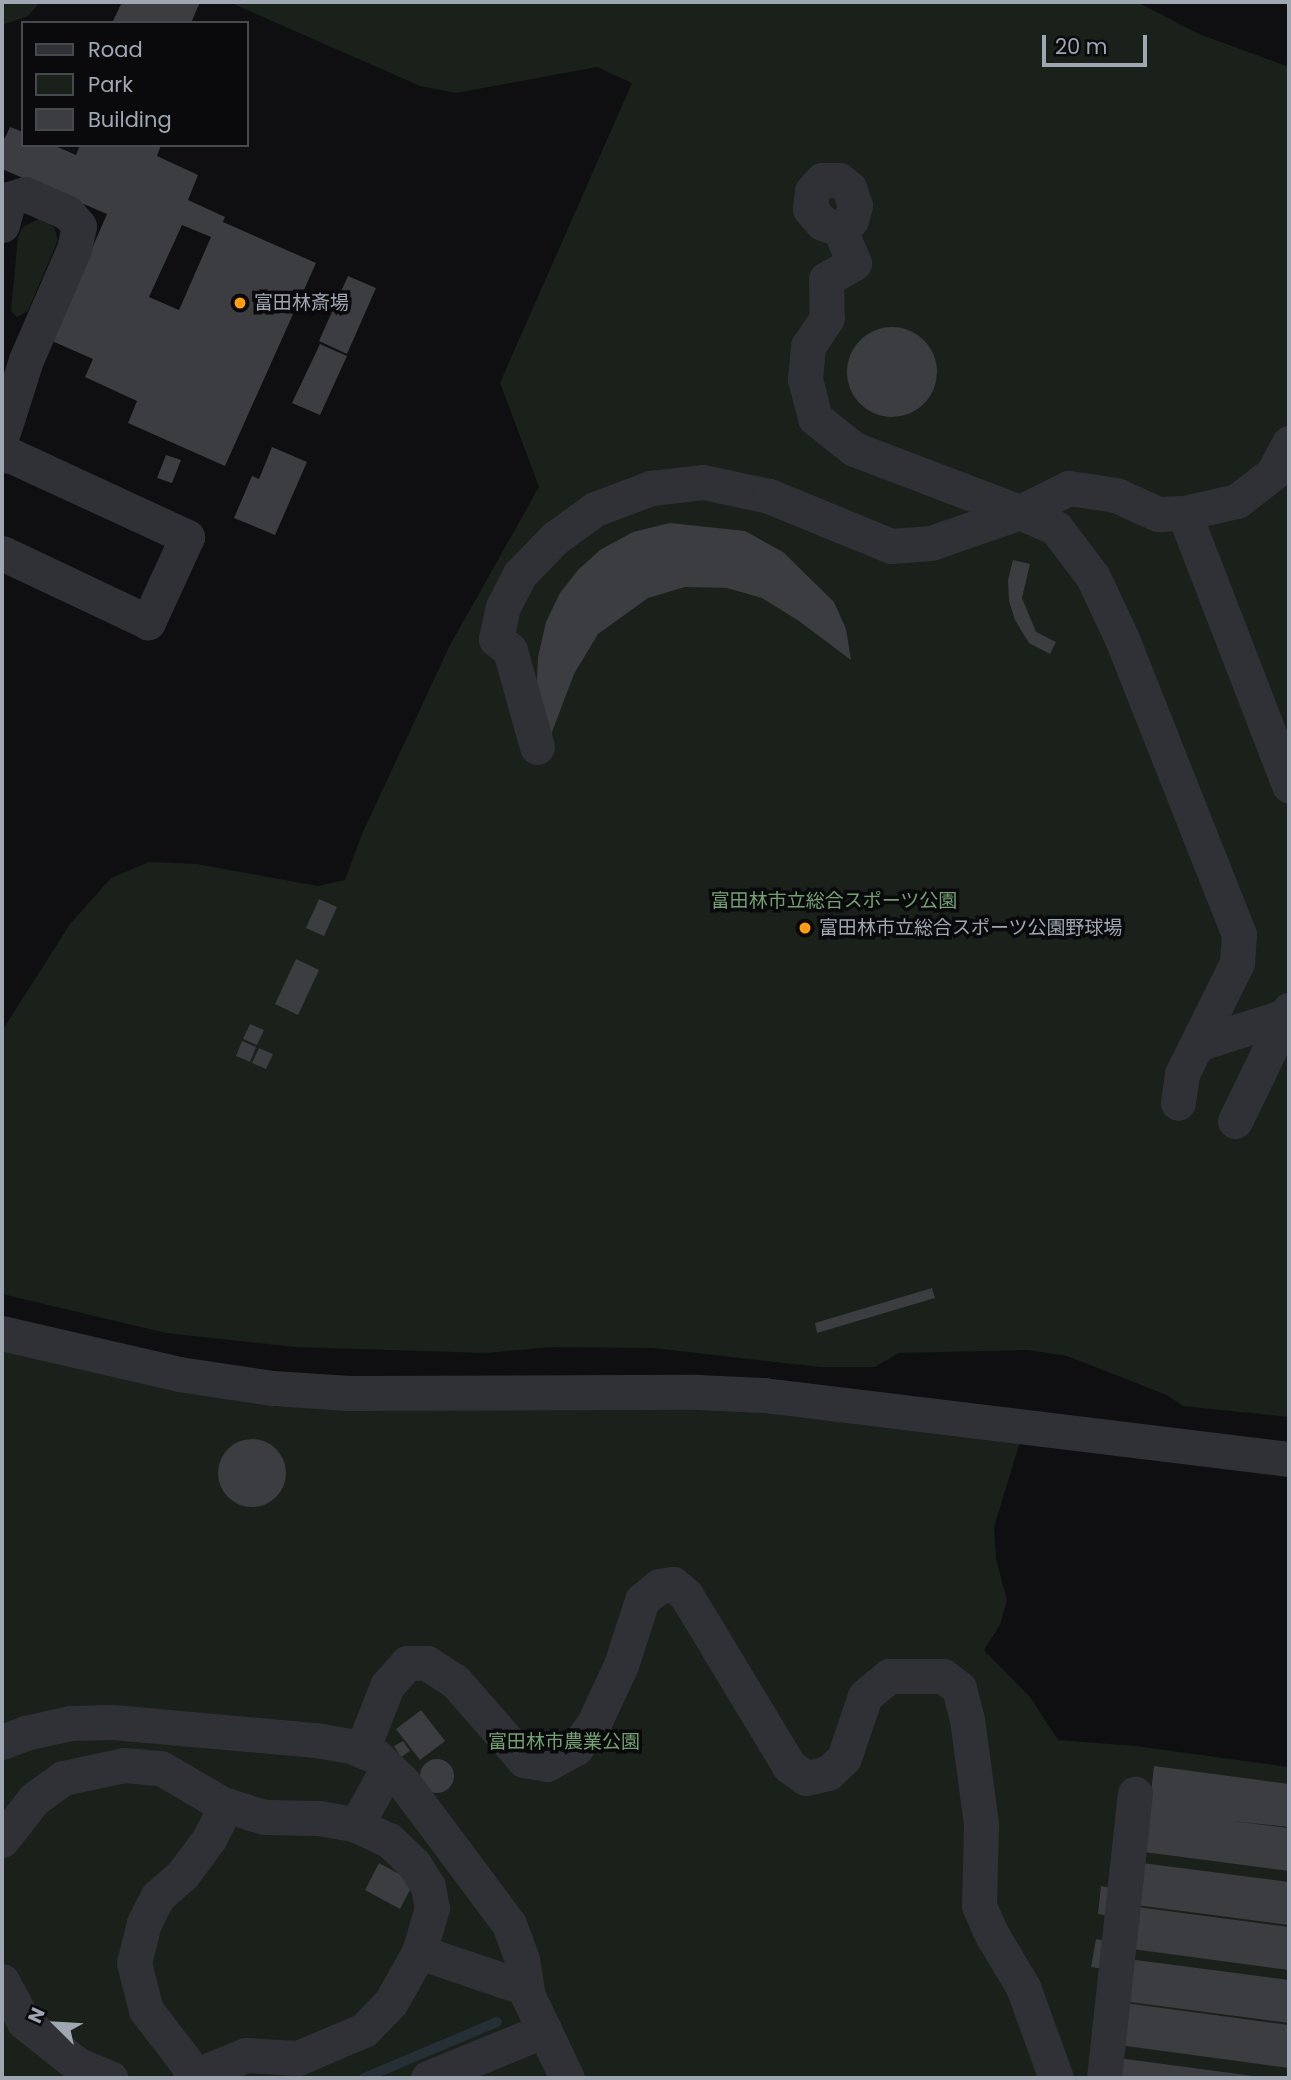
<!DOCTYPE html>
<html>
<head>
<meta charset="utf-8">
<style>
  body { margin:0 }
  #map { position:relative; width:1291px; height:2080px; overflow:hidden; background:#0f0f11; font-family:Poppins,"Noto Sans JP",sans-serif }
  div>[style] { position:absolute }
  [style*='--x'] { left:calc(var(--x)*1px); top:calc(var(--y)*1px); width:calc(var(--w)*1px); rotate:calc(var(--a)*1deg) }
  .green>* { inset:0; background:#19211a }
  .stream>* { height:10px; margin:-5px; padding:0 5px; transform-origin:5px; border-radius:5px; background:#252f35 }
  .building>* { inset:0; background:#3b3d41 }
  .round { border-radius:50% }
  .minor>* { height:35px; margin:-17.5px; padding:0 17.5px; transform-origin:17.5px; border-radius:17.5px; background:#303136 }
  .dots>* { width:19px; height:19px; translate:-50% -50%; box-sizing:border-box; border:4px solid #0a0a0c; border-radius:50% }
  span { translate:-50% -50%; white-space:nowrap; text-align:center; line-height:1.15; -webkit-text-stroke:7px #0a0a0c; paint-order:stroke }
  .poi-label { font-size:19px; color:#9fa7b3 }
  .left { translate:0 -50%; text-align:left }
  .park-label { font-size:19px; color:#74a073 }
  .frame { position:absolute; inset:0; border:4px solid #9fa7b3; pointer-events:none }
  .legend { position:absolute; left:21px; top:21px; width:228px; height:126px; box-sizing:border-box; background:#0a0a0c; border:2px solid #46494f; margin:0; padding:9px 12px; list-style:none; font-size:21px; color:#9fa7b3 }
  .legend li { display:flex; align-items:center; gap:14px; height:35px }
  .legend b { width:35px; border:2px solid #46494f }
  .north { position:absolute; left:21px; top:1989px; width:70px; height:70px; -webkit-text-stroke:5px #0a0a0c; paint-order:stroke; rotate:294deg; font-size:19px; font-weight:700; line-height:28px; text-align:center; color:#9fa7b3 }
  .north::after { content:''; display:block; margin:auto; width:24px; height:32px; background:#9fa7b3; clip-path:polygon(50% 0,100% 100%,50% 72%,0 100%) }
  .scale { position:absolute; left:1042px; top:35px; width:105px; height:32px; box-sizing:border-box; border:4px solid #9fa7b3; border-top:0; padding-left:9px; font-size:21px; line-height:24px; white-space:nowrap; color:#9fa7b3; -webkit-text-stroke:5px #0a0a0c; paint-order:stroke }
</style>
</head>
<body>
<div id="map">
  <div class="green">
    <div style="clip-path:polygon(2px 2px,40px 2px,28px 16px,2px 25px)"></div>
    <div style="clip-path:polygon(229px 2px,1137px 2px,1199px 34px,1289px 67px,1289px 1417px,1183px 1406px,1167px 1395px,1067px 1356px,1028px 1350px,899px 1353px,875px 1367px,819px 1367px,653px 1348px,551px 1347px,487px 1353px,295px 1347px,166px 1333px,2px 1294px,2px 1031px,70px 924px,111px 878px,149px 862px,196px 864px,318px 886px,345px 880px,362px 834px,450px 645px,539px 487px,500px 383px,632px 83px,597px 67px,456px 93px,420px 86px)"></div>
    <div style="clip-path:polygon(39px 219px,54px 227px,58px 240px,28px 311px,17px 317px,11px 311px,18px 237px,23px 227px)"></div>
    <div style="clip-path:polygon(2px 1349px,277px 1407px,733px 1408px,1020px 1442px,994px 1527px,996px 1559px,1007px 1600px,1000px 1625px,984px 1650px,1030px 1697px,1058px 1740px,1136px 1746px,1289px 1767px,1289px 2078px,2px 2078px)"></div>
  </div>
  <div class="stream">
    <div style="--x:364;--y:2078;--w:144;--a:-22.8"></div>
  </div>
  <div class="building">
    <div style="clip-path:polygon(122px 2px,200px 2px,191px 23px,112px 23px)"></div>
    <div style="clip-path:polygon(evenodd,10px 127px,23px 132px,23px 145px,53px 145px,76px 155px,80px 145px,161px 145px,157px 156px,198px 175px,188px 200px,225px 217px,223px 222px,316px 263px,225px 466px,128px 423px,137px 401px,85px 377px,93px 359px,52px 341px,107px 214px,2px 169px,2px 137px,5px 138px,10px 127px,182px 225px,211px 237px,179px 310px,149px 297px,182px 225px)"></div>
    <div style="clip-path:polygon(348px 276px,376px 288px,347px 354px,319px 341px)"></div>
    <div class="round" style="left:847px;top:327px;width:90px;height:90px"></div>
    <div style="clip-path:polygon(320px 344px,347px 356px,320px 415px,292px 403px)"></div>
    <div style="clip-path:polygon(272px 447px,307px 462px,275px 535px,234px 518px,252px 476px,259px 479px)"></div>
    <div style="clip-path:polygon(166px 455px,181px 460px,172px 483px,157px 478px)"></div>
    <div style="clip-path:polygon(670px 523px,745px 531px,783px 552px,834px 602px,846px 629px,851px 660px,799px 621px,762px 598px,727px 588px,685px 587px,648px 598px,598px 634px,574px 674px,549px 740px,536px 705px,538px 657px,546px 622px,560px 593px,578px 570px,600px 550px,633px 532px)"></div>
    <div style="clip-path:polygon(1013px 560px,1030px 564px,1022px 598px,1036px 632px,1056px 642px,1050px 654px,1029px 643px,1015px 620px,1009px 601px,1008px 580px)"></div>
    <div style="clip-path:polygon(319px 899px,337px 907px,324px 936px,306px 928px)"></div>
    <div style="clip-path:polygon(296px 959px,319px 970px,298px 1015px,275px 1004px)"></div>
    <div style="clip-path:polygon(250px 1024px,264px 1030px,257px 1045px,243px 1039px)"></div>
    <div style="clip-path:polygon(242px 1041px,256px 1047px,250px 1062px,236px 1056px)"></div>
    <div style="clip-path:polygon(259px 1048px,273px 1054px,266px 1069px,252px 1063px)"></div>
    <div style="clip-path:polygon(932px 1288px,935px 1298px,817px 1333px,815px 1323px)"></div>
    <div class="round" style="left:218px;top:1439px;width:68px;height:68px"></div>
    <div style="clip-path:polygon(421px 1710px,445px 1741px,420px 1760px,396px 1729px)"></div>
    <div style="clip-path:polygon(403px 1741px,410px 1751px,401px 1757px,394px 1746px)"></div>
    <div class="round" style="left:420px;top:1759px;width:34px;height:34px"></div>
    <div style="clip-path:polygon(1154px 1766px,1289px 1784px,1289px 1827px,1232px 1821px,1289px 1828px,1289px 1871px,1144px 1852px)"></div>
    <div style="clip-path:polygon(379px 1863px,414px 1882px,400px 1909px,365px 1890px)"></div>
    <div style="clip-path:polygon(1142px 1863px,1289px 1882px,1289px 1925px,1136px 1905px)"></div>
    <div style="clip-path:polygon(1101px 1886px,1120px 1889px,1116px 1917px,1098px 1914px)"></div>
    <div style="clip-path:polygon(1137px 1907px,1289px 1927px,1289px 1970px,1132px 1949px)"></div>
    <div style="clip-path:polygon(1096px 1939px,1114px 1942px,1109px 1970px,1091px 1967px)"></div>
    <div style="clip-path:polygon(1128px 1959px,1289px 1980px,1289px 2023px,1122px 2001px)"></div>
    <div style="clip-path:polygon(1125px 2003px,1289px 2025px,1289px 2068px,1119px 2045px)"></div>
    <div style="clip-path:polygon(1118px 2058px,1261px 2077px,1261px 2078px,1115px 2078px)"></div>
  </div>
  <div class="minor">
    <div style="--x:2;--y:225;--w:27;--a:-75"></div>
    <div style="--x:9;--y:199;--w:17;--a:-17"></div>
    <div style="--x:25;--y:194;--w:47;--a:23.8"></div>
    <div style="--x:68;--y:213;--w:17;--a:50"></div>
    <div style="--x:79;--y:226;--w:24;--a:102"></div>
    <div style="--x:74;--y:249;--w:121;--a:113.4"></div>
    <div style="--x:26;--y:360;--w:76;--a:107.7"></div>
    <div style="--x:840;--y:229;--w:14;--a:-39"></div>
    <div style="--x:851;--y:220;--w:15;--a:-74"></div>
    <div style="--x:855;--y:206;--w:19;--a:-108"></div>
    <div style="--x:849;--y:188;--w:13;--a:-141"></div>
    <div style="--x:839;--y:180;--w:17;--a:180"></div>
    <div style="--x:822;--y:180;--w:15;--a:132"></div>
    <div style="--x:812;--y:191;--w:18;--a:96"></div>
    <div style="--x:810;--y:209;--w:18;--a:49"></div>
    <div style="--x:822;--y:223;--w:19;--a:18"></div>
    <div style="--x:840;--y:229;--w:37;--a:68"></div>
    <div style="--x:854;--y:263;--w:32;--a:150"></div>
    <div style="--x:826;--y:279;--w:39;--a:89"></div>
    <div style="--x:827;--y:318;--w:34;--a:124"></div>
    <div style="--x:808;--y:346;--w:33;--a:95"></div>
    <div style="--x:805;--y:379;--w:40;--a:75.6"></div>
    <div style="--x:815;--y:418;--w:50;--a:38.5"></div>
    <div style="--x:854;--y:449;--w:178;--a:20.8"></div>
    <div style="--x:1020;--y:512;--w:55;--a:-26.1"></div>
    <div style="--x:1069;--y:488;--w:48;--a:8.5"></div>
    <div style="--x:1116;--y:495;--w:46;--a:24.3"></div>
    <div style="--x:1158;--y:514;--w:26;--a:-2"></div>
    <div style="--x:1184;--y:513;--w:54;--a:-12.8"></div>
    <div style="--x:1237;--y:501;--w:46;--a:-37.9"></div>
    <div style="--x:1273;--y:473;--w:34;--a:-62"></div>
    <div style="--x:2;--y:455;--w:10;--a:6"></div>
    <div style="--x:12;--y:456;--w:193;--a:24.8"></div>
    <div style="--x:187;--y:537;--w:94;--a:114.6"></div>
    <div style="--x:148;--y:622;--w:161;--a:-154.7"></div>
    <div style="--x:1184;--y:513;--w:292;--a:68.9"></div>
    <div style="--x:537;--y:747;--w:101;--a:-105.6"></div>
    <div style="--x:510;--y:650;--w:18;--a:-142"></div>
    <div style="--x:496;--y:639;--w:33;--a:-78"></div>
    <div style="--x:503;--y:607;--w:37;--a:-63"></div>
    <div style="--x:520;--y:574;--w:50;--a:-45.8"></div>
    <div style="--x:555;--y:538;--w:49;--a:-35.9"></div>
    <div style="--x:595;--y:509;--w:60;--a:-20.6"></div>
    <div style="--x:651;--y:488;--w:52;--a:-6.6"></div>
    <div style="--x:703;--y:482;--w:67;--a:12"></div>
    <div style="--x:769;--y:496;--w:132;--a:22.3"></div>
    <div style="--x:891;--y:546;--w:40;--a:-4.3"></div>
    <div style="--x:931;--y:543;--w:94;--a:-19.2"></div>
    <div style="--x:1020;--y:512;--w:39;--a:24"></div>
    <div style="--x:1056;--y:528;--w:61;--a:52.9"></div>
    <div style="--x:1093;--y:577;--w:68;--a:64.9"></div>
    <div style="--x:1122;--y:639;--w:317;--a:68.4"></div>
    <div style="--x:1239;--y:934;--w:29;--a:94"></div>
    <div style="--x:1237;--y:963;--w:124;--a:116.4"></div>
    <div style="--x:1182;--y:1074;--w:29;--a:98"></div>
    <div style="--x:1197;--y:1044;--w:93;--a:-17.5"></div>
    <div style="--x:1286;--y:1016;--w:7;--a:-63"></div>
    <div style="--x:1235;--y:1121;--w:117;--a:-64.1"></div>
    <div style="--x:2;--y:1333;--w:182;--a:13"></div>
    <div style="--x:179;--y:1374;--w:94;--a:8.6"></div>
    <div style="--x:272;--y:1388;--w:77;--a:3.7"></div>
    <div style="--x:349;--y:1393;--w:348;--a:-0.2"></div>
    <div style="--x:697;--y:1392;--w:67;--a:2.6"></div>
    <div style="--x:764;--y:1395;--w:529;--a:6.95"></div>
    <div style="--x:2;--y:1742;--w:25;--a:-21"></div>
    <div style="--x:25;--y:1733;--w:46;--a:-12.5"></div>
    <div style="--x:70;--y:1723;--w:43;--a:-1.3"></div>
    <div style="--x:113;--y:1722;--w:204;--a:5.1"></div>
    <div style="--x:316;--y:1740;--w:36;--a:10"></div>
    <div style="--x:351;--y:1746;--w:28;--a:23"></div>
    <div style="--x:377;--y:1757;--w:36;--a:44"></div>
    <div style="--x:403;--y:1782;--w:177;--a:53.3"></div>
    <div style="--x:509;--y:1924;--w:37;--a:70"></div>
    <div style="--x:522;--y:1959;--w:37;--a:81"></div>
    <div style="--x:528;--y:1996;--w:91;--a:64.6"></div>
    <div style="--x:362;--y:1750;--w:69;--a:-68.7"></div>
    <div style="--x:387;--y:1686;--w:30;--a:-49"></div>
    <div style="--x:407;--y:1663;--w:20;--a:0"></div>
    <div style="--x:427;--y:1663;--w:33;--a:33"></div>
    <div style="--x:455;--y:1681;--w:105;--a:48.9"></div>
    <div style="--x:524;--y:1760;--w:23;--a:10"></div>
    <div style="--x:547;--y:1764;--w:33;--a:-29"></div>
    <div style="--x:576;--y:1748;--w:31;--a:-54"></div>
    <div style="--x:594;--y:1723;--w:64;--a:-65"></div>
    <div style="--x:621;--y:1665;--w:68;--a:-72.1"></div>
    <div style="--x:642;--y:1600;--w:22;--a:-39"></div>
    <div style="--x:659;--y:1586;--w:14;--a:-8"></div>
    <div style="--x:673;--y:1584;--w:17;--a:40"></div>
    <div style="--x:686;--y:1595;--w:200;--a:58.9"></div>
    <div style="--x:789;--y:1766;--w:21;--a:35"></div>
    <div style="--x:806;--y:1778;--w:23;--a:-13"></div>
    <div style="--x:828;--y:1773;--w:22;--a:-43"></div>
    <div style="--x:844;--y:1758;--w:65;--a:-71.3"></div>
    <div style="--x:865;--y:1696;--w:31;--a:-40"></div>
    <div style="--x:889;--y:1676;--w:54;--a:0"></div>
    <div style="--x:943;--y:1676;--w:20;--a:37"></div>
    <div style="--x:959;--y:1688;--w:32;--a:76"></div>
    <div style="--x:967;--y:1719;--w:106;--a:82.4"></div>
    <div style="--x:981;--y:1824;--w:82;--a:91.4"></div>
    <div style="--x:979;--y:1906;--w:32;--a:66"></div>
    <div style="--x:992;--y:1935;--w:61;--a:59.2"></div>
    <div style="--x:1023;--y:1987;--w:97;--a:70.1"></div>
    <div style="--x:356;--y:1825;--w:65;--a:-60.7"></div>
    <div style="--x:2;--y:1840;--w:52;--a:-52"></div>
    <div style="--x:34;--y:1799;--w:36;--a:-36"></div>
    <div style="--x:63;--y:1778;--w:62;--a:-12"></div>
    <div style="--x:124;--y:1765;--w:37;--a:5"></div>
    <div style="--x:161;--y:1768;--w:71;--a:30.5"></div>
    <div style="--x:222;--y:1804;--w:44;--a:17.2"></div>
    <div style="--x:264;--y:1817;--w:55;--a:1"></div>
    <div style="--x:319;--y:1818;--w:36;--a:10"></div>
    <div style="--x:354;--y:1824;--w:38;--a:25"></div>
    <div style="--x:389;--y:1840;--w:35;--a:44"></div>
    <div style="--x:414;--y:1864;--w:26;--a:58"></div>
    <div style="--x:428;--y:1886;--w:22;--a:80"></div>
    <div style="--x:432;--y:1908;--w:46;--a:106.5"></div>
    <div style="--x:419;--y:1952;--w:57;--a:119.2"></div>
    <div style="--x:391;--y:2002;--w:39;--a:134"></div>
    <div style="--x:364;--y:2030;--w:72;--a:157"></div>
    <div style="--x:298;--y:2058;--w:52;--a:-176.7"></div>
    <div style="--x:246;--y:2055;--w:61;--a:158"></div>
    <div style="--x:419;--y:1952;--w:113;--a:18.6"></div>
    <div style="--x:2;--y:1981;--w:47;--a:61.8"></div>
    <div style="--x:24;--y:2022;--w:69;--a:38.5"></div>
    <div style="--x:78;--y:2065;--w:35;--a:22"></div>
    <div style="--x:195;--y:2074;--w:81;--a:-127.4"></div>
    <div style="--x:146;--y:2010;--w:49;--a:-104.3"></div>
    <div style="--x:134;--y:1963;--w:41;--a:-76"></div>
    <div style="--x:144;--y:1923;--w:30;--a:-63"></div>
    <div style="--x:158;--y:1896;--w:33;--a:-41"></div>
    <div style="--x:183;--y:1874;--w:44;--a:-53.4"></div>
    <div style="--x:209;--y:1839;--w:38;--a:-63"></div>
    <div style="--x:428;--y:2078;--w:126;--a:-22.3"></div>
    <div style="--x:1104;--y:2078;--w:286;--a:-83.8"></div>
  </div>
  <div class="dots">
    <div style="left:240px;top:303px;background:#ff9d19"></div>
    <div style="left:805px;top:928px;background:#ff9d19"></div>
  </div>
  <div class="poi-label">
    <span class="left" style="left:254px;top:303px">富田林斎場</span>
    <span class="left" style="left:819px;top:928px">富田林市立総合スポーツ公園野球場</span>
  </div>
  <div class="park-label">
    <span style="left:834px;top:901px">富田林市立総合スポーツ公園</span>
    <span style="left:564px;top:1742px">富田林市農業公園</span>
  </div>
  <div class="frame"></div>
  <ul class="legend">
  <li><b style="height:9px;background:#303136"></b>Road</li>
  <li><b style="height:19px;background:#19211a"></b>Park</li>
  <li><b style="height:19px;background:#3b3d41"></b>Building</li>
  </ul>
  <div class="north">N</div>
  <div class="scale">20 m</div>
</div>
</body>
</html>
